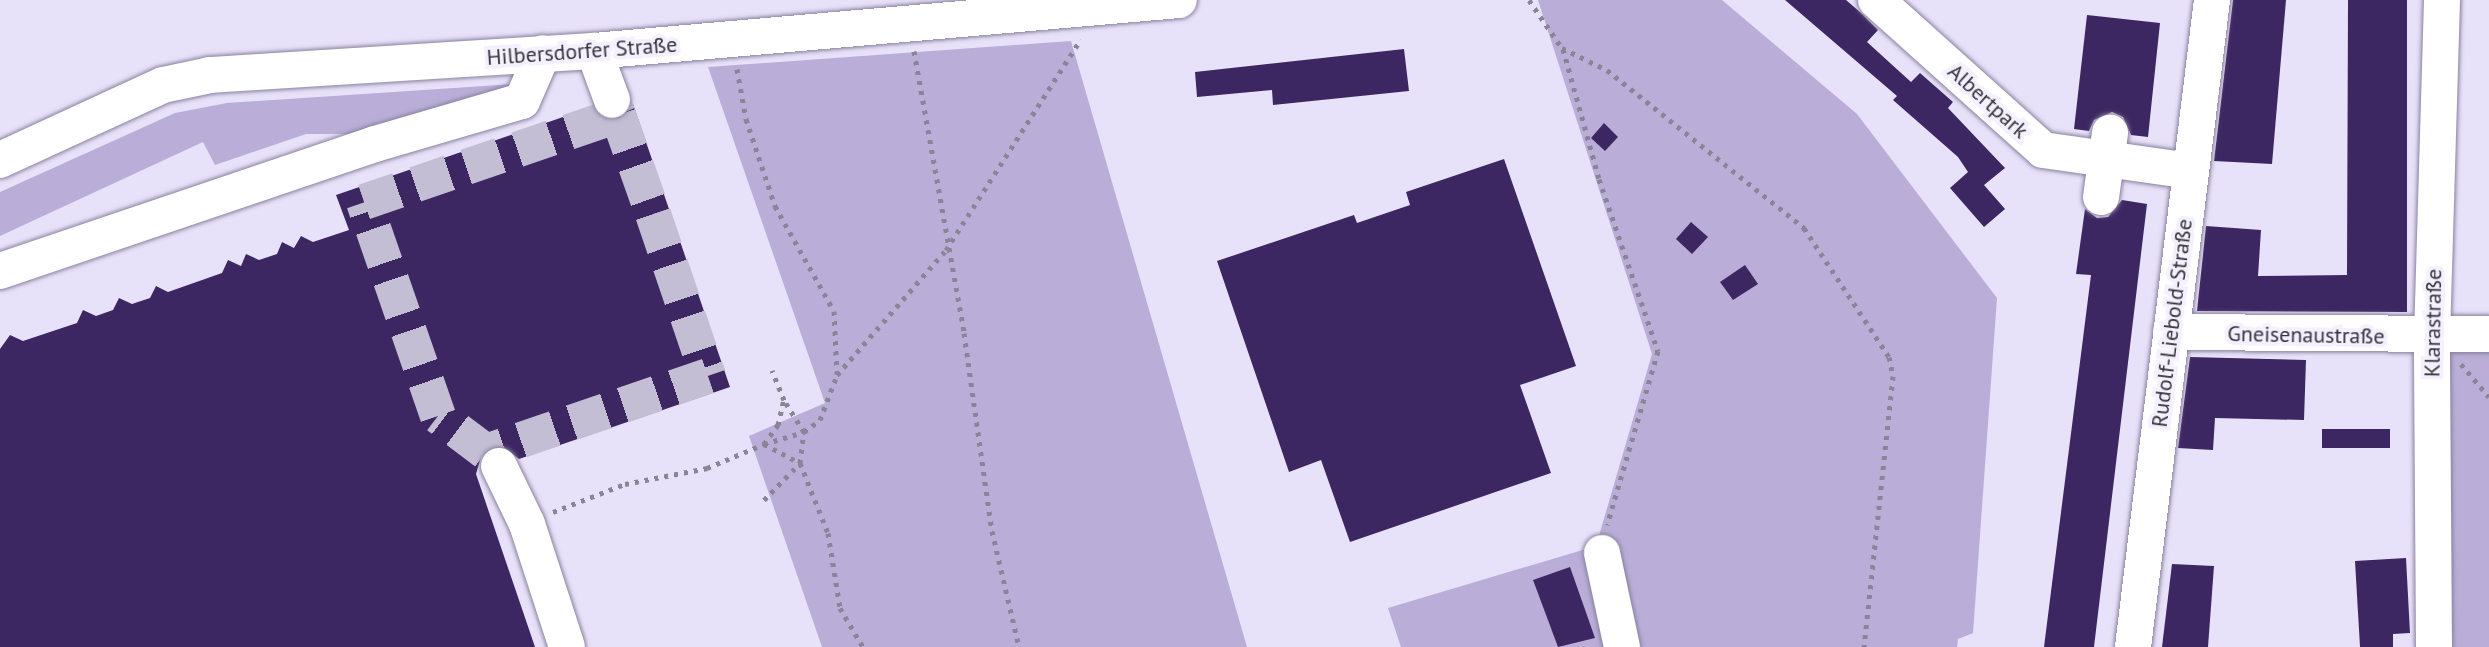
<!DOCTYPE html>
<html>
<head>
<meta charset="utf-8">
<style>
  body { margin:0 }
  #map { position:relative; width:2489px; height:647px; overflow:hidden; background:#e8e1fa; font-family:"PT Sans",sans-serif }
  div>[style] { position:absolute }
  [style*='--x'] { left:calc(var(--x)*1px); top:calc(var(--y)*1px); width:calc(var(--w)*1px); rotate:calc(var(--a)*1deg) }
  .green>* { inset:0; background:#baaed8 }
  .building>* { inset:0; background:#3d2762 }
  .minor-tunnel>* { height:36px; margin-top:-18px; transform-origin:0; background:repeating-linear-gradient(90deg,#c4bed4 0 36px,transparent 0 54px) }
  .path>* { height:5px; margin-top:-2.5px; transform-origin:0; background:repeating-linear-gradient(90deg,#898496 0 4px,transparent 0 10px) }
  .roads { filter:drop-shadow(0 0 2px #89819e) drop-shadow(0 0 2px #89819e) }
  .minor>* { height:36px; margin:-18px; padding:0 18px; transform-origin:18px; border-radius:18px; background:#fff }
  span { translate:-50% -50%; white-space:nowrap; text-align:center; line-height:1.15; -webkit-text-stroke:8px #f4f0fd; paint-order:stroke }
  .street-label { font-size:22px; color:#35323e }
</style>
</head>
<body>
<div id="map">
  <div class="green">
    <div style="clip-path:polygon(1538px 0,1722px 0,1857px 114px,1997px 298px,1973px 633px,1958px 639px,1957px 647px,1401px 647px,1388px 608px,1596px 546px,1652px 354px)"></div>
    <div style="clip-path:polygon(1071px 41px,1247px 647px,822px 647px,749px 436px,825px 403px,708px 67px)"></div>
    <div style="clip-path:polygon(515px 84px,511px 96px,368px 134px,306px 134px,215px 165px,203px 142px,0 236px,0 192px,175px 113px,227px 103px)"></div>
    <div style="clip-path:polygon(2489px 340px,2489px 647px,2441px 647px,2438px 343px)"></div>
  </div>
  <div class="building">
    <div style="clip-path:polygon(1785px 0,1846px 0,1860px 12px,1878px 30px,1867px 42px,1911px 82px,1920px 73px,1953px 102px,1948px 108px,2005px 168px,1984px 185px,2005px 209px,1984px 227px,1950px 188px,1968px 172px,1958px 157px,1893px 100px,1897px 96px)"></div>
    <div style="clip-path:polygon(2233px 0,2286px 0,2272px 164px,2214px 161px)"></div>
    <div style="clip-path:polygon(2348px 0,2407px 0,2407px 312px,2197px 311px,2206px 226px,2261px 230px,2258px 276px,2347px 275px)"></div>
    <div style="clip-path:polygon(2087px 15px,2160px 23px,2148px 137px,2131px 135px,2123px 117px,2112px 112px,2094px 120px,2089px 131px,2074px 129px)"></div>
    <div style="clip-path:polygon(1404px 49px,1409px 91px,1273px 105px,1272px 90px,1197px 97px,1195px 72px)"></div>
    <div style="clip-path:polygon(633px 104px,730px 387px,519px 459px,501px 445px,482px 454px,476px 474px,535px 647px,0 647px,0 349px,10px 335px,23px 341px,77px 323px,83px 310px,96px 316px,113px 310px,119px 298px,132px 304px,150px 298px,156px 286px,168px 292px,222px 273px,228px 260px,241px 266px,246px 254px,259px 260px,277px 254px,282px 242px,294px 248px,301px 236px,313px 242px,349px 230px,336px 195px,592px 107px,599px 117px,618px 120px)"></div>
    <div style="clip-path:polygon(1604px 123px,1618px 137px,1605px 151px,1591px 138px)"></div>
    <div style="clip-path:polygon(1504px 159px,1576px 366px,1520px 385px,1551px 473px,1350px 542px,1321px 460px,1289px 472px,1217px 261px,1354px 215px,1357px 223px,1410px 205px,1406px 192px)"></div>
    <div style="clip-path:polygon(2122px 200px,2147px 204px,2094px 647px,2044px 647px,2091px 275px,2076px 274px,2085px 209px,2097px 218px,2108px 217px)"></div>
    <div style="clip-path:polygon(1691px 222px,1708px 237px,1692px 254px,1676px 239px)"></div>
    <div style="clip-path:polygon(1745px 265px,1758px 284px,1733px 300px,1720px 282px)"></div>
    <div style="clip-path:polygon(2190px 357px,2306px 360px,2304px 420px,2215px 418px,2213px 450px,2178px 448px)"></div>
    <div style="clip-path:polygon(2322px 429px,2390px 429px,2390px 448px,2322px 448px)"></div>
    <div style="clip-path:polygon(2406px 558px,2410px 633px,2393px 634px,2393px 647px,2360px 647px,2355px 561px)"></div>
    <div style="clip-path:polygon(2172px 564px,2214px 566px,2208px 647px,2162px 647px)"></div>
    <div style="clip-path:polygon(1570px 567px,1595px 638px,1558px 647px,1533px 580px)"></div>
  </div>
  <div class="minor-tunnel">
    <div style="--x:612;--y:100;--w:16;--a:68"></div>
    <div style="--x:618;--y:115;--w:105;--a:70.5"></div>
    <div style="--x:653;--y:214;--w:171;--a:71.2"></div>
    <div style="--x:708;--y:376;--w:235;--a:161.1"></div>
    <div style="--x:486;--y:452;--w:60;--a:-143.1"></div>
    <div style="--x:438;--y:416;--w:226;--a:-109.1"></div>
    <div style="--x:364;--y:202;--w:268;--a:-18.9"></div>
  </div>
  <div class="path">
    <div style="--x:1529;--y:0;--w:58;--a:55.5"></div>
    <div style="--x:1562;--y:48;--w:50;--a:26.1"></div>
    <div style="--x:1607;--y:70;--w:253;--a:38.7"></div>
    <div style="--x:1804;--y:228;--w:154;--a:56.6"></div>
    <div style="--x:1889;--y:357;--w:19;--a:78"></div>
    <div style="--x:1893;--y:376;--w:273;--a:96.1"></div>
    <div style="--x:1563;--y:49;--w:135;--a:74.5"></div>
    <div style="--x:1599;--y:179;--w:182;--a:71.1"></div>
    <div style="--x:1658;--y:351;--w:181;--a:106.3"></div>
    <div style="--x:914;--y:51;--w:286;--a:79.9"></div>
    <div style="--x:964;--y:333;--w:200;--a:82"></div>
    <div style="--x:992;--y:531;--w:119;--a:76.9"></div>
    <div style="--x:737;--y:69;--w:51;--a:79.8"></div>
    <div style="--x:746;--y:119;--w:92;--a:71.6"></div>
    <div style="--x:775;--y:206;--w:120;--a:60.7"></div>
    <div style="--x:834;--y:311;--w:63;--a:87.3"></div>
    <div style="--x:2461;--y:364;--w:43;--a:49.7"></div>
    <div style="--x:764;--y:444;--w:42;--a:-16.7"></div>
    <div style="--x:804;--y:432;--w:20;--a:-37"></div>
    <div style="--x:820;--y:420;--w:48;--a:-69.3"></div>
    <div style="--x:837;--y:375;--w:166;--a:-48.9"></div>
    <div style="--x:946;--y:250;--w:250;--a:-57.4"></div>
    <div style="--x:764;--y:444;--w:41;--a:27.8"></div>
    <div style="--x:800;--y:463;--w:75;--a:68.2"></div>
    <div style="--x:828;--y:533;--w:76;--a:80.9"></div>
    <div style="--x:840;--y:608;--w:45;--a:59.5"></div>
    <div style="--x:764;--y:500;--w:52;--a:-45.8"></div>
    <div style="--x:800;--y:463;--w:31;--a:-83"></div>
    <div style="--x:804;--y:432;--w:36;--a:-122"></div>
    <div style="--x:553;--y:512;--w:77;--a:-21.3"></div>
    <div style="--x:625;--y:484;--w:84;--a:-11"></div>
    <div style="--x:707;--y:468;--w:62;--a:-22.8"></div>
    <div style="--x:764;--y:444;--w:24;--a:-54"></div>
    <div style="--x:778;--y:425;--w:26;--a:-77"></div>
    <div style="--x:784;--y:400;--w:32;--a:-112"></div>
  </div>
  <div class="roads">
    <div class="minor">
      <div style="--x:1876;--y:0;--w:224;--a:41.9"></div>
      <div style="--x:2043;--y:150;--w:149;--a:8.1"></div>
      <div style="--x:594;--y:51;--w:52;--a:69.8"></div>
      <div style="--x:0;--y:160;--w:179;--a:-24.7"></div>
      <div style="--x:163;--y:85;--w:48;--a:-12"></div>
      <div style="--x:210;--y:75;--w:385;--a:-3.6"></div>
      <div style="--x:594;--y:51;--w:587;--a:-4.98"></div>
      <div style="--x:2101;--y:197;--w:65;--a:-82"></div>
      <div style="--x:0;--y:271;--w:396;--a:-18.7"></div>
      <div style="--x:375;--y:144;--w:153;--a:-16.3"></div>
      <div style="--x:522;--y:101;--w:52;--a:-66.4"></div>
      <div style="--x:2171;--y:332;--w:318;--a:0.4"></div>
      <div style="--x:499;--y:466;--w:64;--a:64.2"></div>
      <div style="--x:527;--y:524;--w:129;--a:72"></div>
      <div style="--x:1602;--y:553;--w:96;--a:78"></div>
      <div style="--x:2133;--y:647;--w:652;--a:-83.04"></div>
      <div style="--x:2434;--y:647;--w:310;--a:-90.4"></div>
      <div style="--x:2432;--y:337;--w:337;--a:-88.3"></div>
    </div>
  </div>
  <div class="street-label">
    <span style="left:582px;top:51px;rotate:-4deg">Hilbersdorfer Straße</span>
    <span style="left:1988px;top:101px;rotate:42deg">Albertpark</span>
    <span style="left:2172px;top:323px;rotate:-83deg">Rudolf-Liebold-Straße</span>
    <span style="left:2433px;top:323px;rotate:-89deg">Klarastraße</span>
    <span style="left:2306px;top:335px;rotate:1deg">Gneisenaustraße</span>
  </div>
</div>
</body>
</html>
